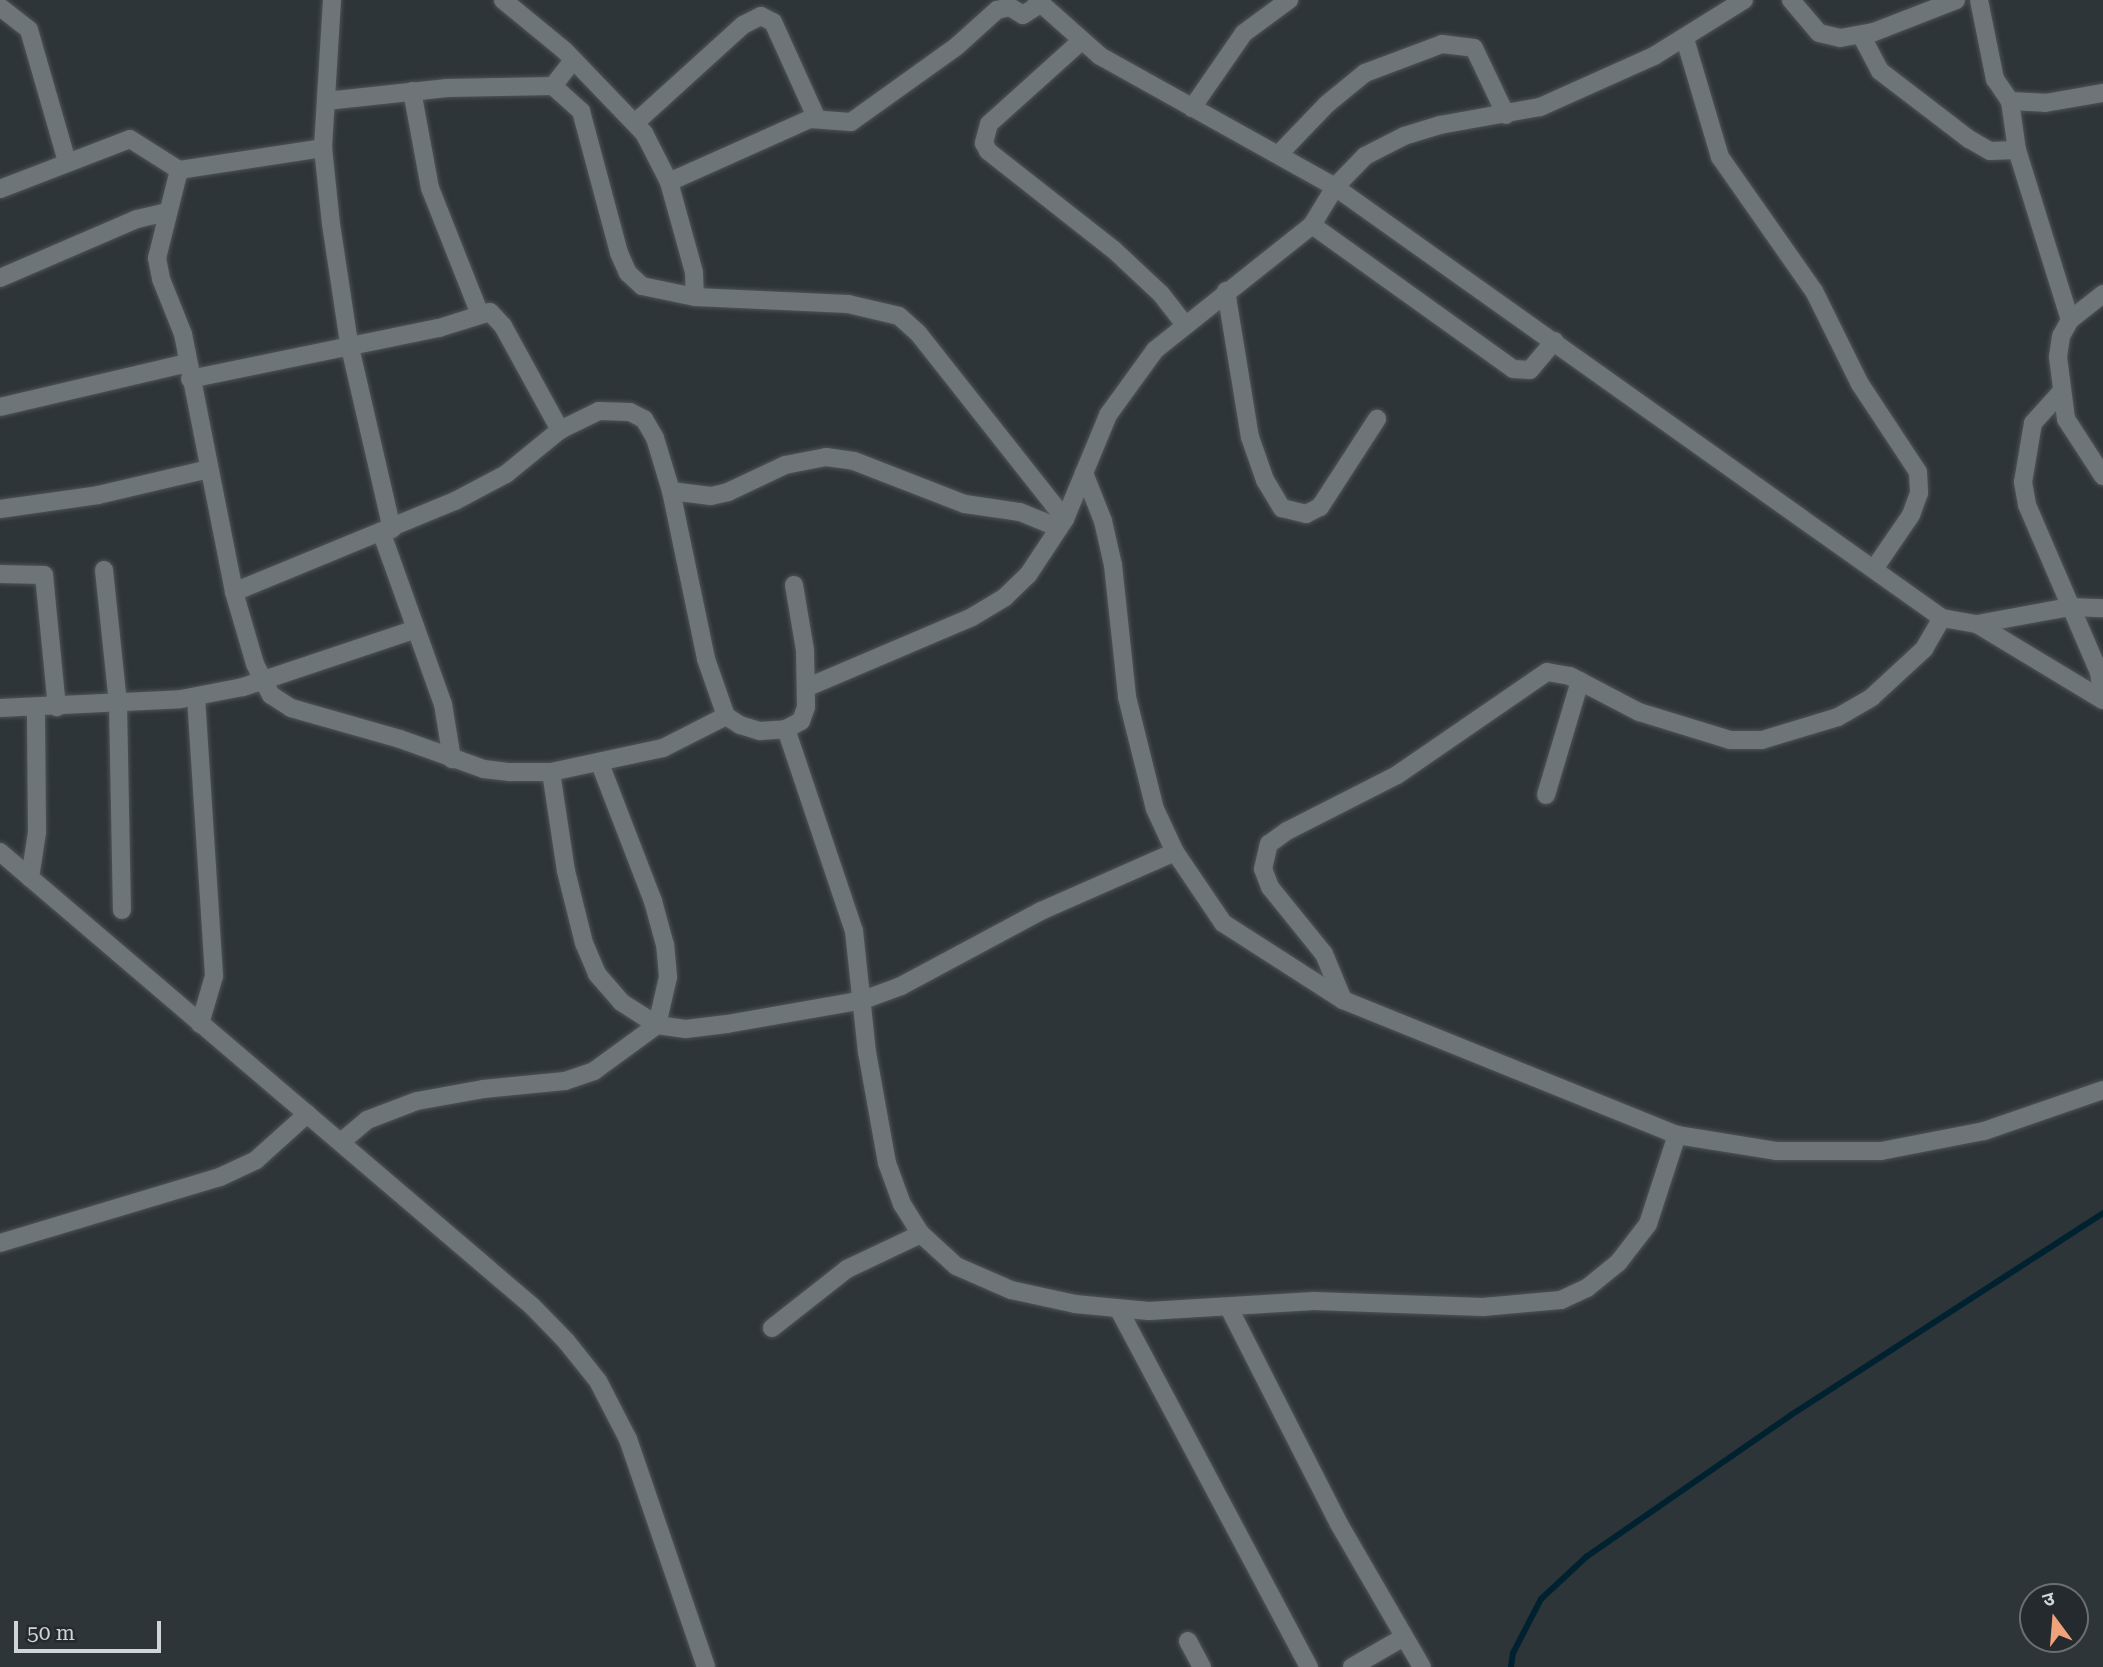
<!DOCTYPE html>
<html>
<head>
<meta charset="utf-8">
<style>
  body { margin:0 }
  #map { position:relative; width:2103px; height:1667px; overflow:hidden; background:#2e3538; font-family:"Roboto Serif","Noto Sans Devanagari",serif }
  div>[style] { position:absolute }
  [style*='--x'] { left:calc(var(--x)*1px); top:calc(var(--y)*1px); width:calc(var(--w)*1px); rotate:calc(var(--a)*1deg) }
  .stream>* { height:6px; margin:-3px; padding:0 3px; transform-origin:3px; border-radius:3px; background:#002230 }
  .roads { filter:drop-shadow(0 0 2px #4e5456) drop-shadow(0 0 2px #4e5456) }
  .minor>* { height:18px; margin:-9px; padding:0 9px; transform-origin:9px; border-radius:9px; background:#6e7579 }
  span { translate:-50% -50%; white-space:nowrap; text-align:center; line-height:1.15; -webkit-text-stroke:5px #242a2e; paint-order:stroke }
  .north { position:absolute; left:2019px; top:1583px; width:70px; height:70px; box-sizing:border-box; background:#242a2e; border:2px solid #696e72; border-radius:50%; rotate:344deg; font-size:19px; font-weight:700; line-height:28px; text-align:center; color:#d0d5d7 }
  .north::after { content:''; display:block; margin:auto; width:24px; height:32px; background:#f0a27a; clip-path:polygon(50% 0,100% 100%,50% 72%,0 100%) }
  .scale { position:absolute; left:14px; top:1621px; width:147px; height:32px; box-sizing:border-box; border:4px solid #d0d5d7; border-top:0; padding-left:9px; font-size:21px; line-height:24px; white-space:nowrap; color:#d0d5d7; -webkit-text-stroke:5px #242a2e; paint-order:stroke }
</style>
</head>
<body>
<div id="map">
  <div class="stream">
    <div style="--x:1511;--y:1667;--w:14;--a:-82"></div>
    <div style="--x:1513;--y:1653;--w:61;--a:-62.6"></div>
    <div style="--x:1541;--y:1599;--w:62;--a:-43"></div>
    <div style="--x:1586;--y:1557;--w:249;--a:-34.7"></div>
    <div style="--x:1791;--y:1415;--w:372;--a:-32.9"></div>
  </div>
  <div class="roads">
    <div class="minor">
      <div style="--x:332;--y:0;--w:148;--a:93.5"></div>
      <div style="--x:323;--y:148;--w:76;--a:84"></div>
      <div style="--x:331;--y:224;--w:120;--a:81.4"></div>
      <div style="--x:349;--y:343;--w:191;--a:77"></div>
      <div style="--x:503;--y:0;--w:80;--a:39.4"></div>
      <div style="--x:565;--y:51;--w:114;--a:46.1"></div>
      <div style="--x:644;--y:133;--w:55;--a:63"></div>
      <div style="--x:669;--y:182;--w:93;--a:74.5"></div>
      <div style="--x:694;--y:272;--w:25;--a:88"></div>
      <div style="--x:1037;--y:0;--w:84;--a:41.6"></div>
      <div style="--x:1100;--y:56;--w:269;--a:29.1"></div>
      <div style="--x:1335;--y:187;--w:744;--a:35.38"></div>
      <div style="--x:1942;--y:618;--w:36;--a:10"></div>
      <div style="--x:1977;--y:624;--w:95;--a:-10.4"></div>
      <div style="--x:2070;--y:607;--w:33;--a:2"></div>
      <div style="--x:1791;--y:0;--w:43;--a:49.7"></div>
      <div style="--x:1819;--y:33;--w:22;--a:13"></div>
      <div style="--x:1840;--y:38;--w:35;--a:-10"></div>
      <div style="--x:1874;--y:32;--w:88;--a:-21.3"></div>
      <div style="--x:1979;--y:0;--w:81;--a:78.6"></div>
      <div style="--x:1995;--y:79;--w:27;--a:56"></div>
      <div style="--x:2010;--y:101;--w:49;--a:81.9"></div>
      <div style="--x:2017;--y:150;--w:178;--a:72.7"></div>
      <div style="--x:0;--y:7;--w:37;--a:38"></div>
      <div style="--x:29;--y:30;--w:137;--a:73.9"></div>
      <div style="--x:1861;--y:35;--w:41;--a:62.2"></div>
      <div style="--x:1880;--y:71;--w:112;--a:37.4"></div>
      <div style="--x:1969;--y:139;--w:24;--a:30"></div>
      <div style="--x:1990;--y:151;--w:27;--a:-2"></div>
      <div style="--x:1685;--y:39;--w:123;--a:73.5"></div>
      <div style="--x:1720;--y:157;--w:164;--a:55"></div>
      <div style="--x:1814;--y:291;--w:104;--a:63.7"></div>
      <div style="--x:1860;--y:384;--w:105;--a:56.6"></div>
      <div style="--x:1918;--y:472;--w:21;--a:87"></div>
      <div style="--x:1919;--y:493;--w:23;--a:110"></div>
      <div style="--x:1911;--y:515;--w:65;--a:124.4"></div>
      <div style="--x:1080;--y:42;--w:122;--a:138"></div>
      <div style="--x:989;--y:124;--w:20;--a:105"></div>
      <div style="--x:984;--y:143;--w:9;--a:63"></div>
      <div style="--x:988;--y:151;--w:160;--a:38.2"></div>
      <div style="--x:1114;--y:250;--w:64;--a:43.1"></div>
      <div style="--x:1161;--y:294;--w:39;--a:52"></div>
      <div style="--x:553;--y:86;--w:33;--a:-52"></div>
      <div style="--x:412;--y:91;--w:99;--a:79.5"></div>
      <div style="--x:430;--y:188;--w:136;--a:68.4"></div>
      <div style="--x:326;--y:101;--w:122;--a:-6.1"></div>
      <div style="--x:447;--y:88;--w:106;--a:-1.1"></div>
      <div style="--x:553;--y:86;--w:38;--a:42"></div>
      <div style="--x:581;--y:111;--w:147;--a:75"></div>
      <div style="--x:619;--y:253;--w:22;--a:66"></div>
      <div style="--x:628;--y:273;--w:19;--a:43"></div>
      <div style="--x:642;--y:286;--w:54;--a:11.7"></div>
      <div style="--x:695;--y:297;--w:153;--a:2.6"></div>
      <div style="--x:848;--y:304;--w:52;--a:13.2"></div>
      <div style="--x:899;--y:316;--w:25;--a:42"></div>
      <div style="--x:918;--y:333;--w:237;--a:51.7"></div>
      <div style="--x:2010;--y:101;--w:35;--a:3"></div>
      <div style="--x:2045;--y:103;--w:59;--a:-9.8"></div>
      <div style="--x:1192;--y:108;--w:91;--a:-55.3"></div>
      <div style="--x:1244;--y:33;--w:56;--a:-36.3"></div>
      <div style="--x:635;--y:123;--w:146;--a:-42.2"></div>
      <div style="--x:743;--y:25;--w:20;--a:-27"></div>
      <div style="--x:761;--y:16;--w:13;--a:27"></div>
      <div style="--x:773;--y:22;--w:104;--a:65.6"></div>
      <div style="--x:1279;--y:154;--w:69;--a:-46.2"></div>
      <div style="--x:1327;--y:104;--w:49;--a:-39.2"></div>
      <div style="--x:1365;--y:73;--w:82;--a:-20.6"></div>
      <div style="--x:1442;--y:44;--w:32;--a:7"></div>
      <div style="--x:1474;--y:48;--w:74;--a:64.5"></div>
      <div style="--x:179;--y:170;--w:91;--a:104"></div>
      <div style="--x:157;--y:258;--w:21;--a:79"></div>
      <div style="--x:161;--y:279;--w:59;--a:68.2"></div>
      <div style="--x:183;--y:334;--w:263;--a:78.8"></div>
      <div style="--x:234;--y:592;--w:75;--a:73.7"></div>
      <div style="--x:255;--y:664;--w:35;--a:63"></div>
      <div style="--x:271;--y:695;--w:24;--a:33"></div>
      <div style="--x:291;--y:708;--w:113;--a:15.9"></div>
      <div style="--x:400;--y:739;--w:89;--a:19.7"></div>
      <div style="--x:484;--y:769;--w:26;--a:7"></div>
      <div style="--x:510;--y:772;--w:41;--a:0"></div>
      <div style="--x:551;--y:772;--w:115;--a:-12.1"></div>
      <div style="--x:663;--y:748;--w:71;--a:-26.9"></div>
      <div style="--x:669;--y:182;--w:154;--a:-24.1"></div>
      <div style="--x:810;--y:119;--w:41;--a:4.2"></div>
      <div style="--x:851;--y:122;--w:130;--a:-35.6"></div>
      <div style="--x:957;--y:46;--w:54;--a:-42"></div>
      <div style="--x:997;--y:10;--w:13;--a:-13"></div>
      <div style="--x:1010;--y:7;--w:15;--a:32"></div>
      <div style="--x:1023;--y:15;--w:20;--a:-33"></div>
      <div style="--x:0;--y:189;--w:139;--a:-21"></div>
      <div style="--x:130;--y:139;--w:58;--a:32.3"></div>
      <div style="--x:179;--y:170;--w:146;--a:-8.7"></div>
      <div style="--x:1312;--y:225;--w:247;--a:35.6"></div>
      <div style="--x:1513;--y:369;--w:17;--a:3"></div>
      <div style="--x:1530;--y:370;--w:38;--a:-50"></div>
      <div style="--x:0;--y:278;--w:149;--a:-23.3"></div>
      <div style="--x:137;--y:219;--w:32;--a:-13"></div>
      <div style="--x:1226;--y:291;--w:148;--a:80.7"></div>
      <div style="--x:1250;--y:437;--w:46;--a:70.8"></div>
      <div style="--x:1265;--y:480;--w:33;--a:59"></div>
      <div style="--x:1282;--y:508;--w:25;--a:14"></div>
      <div style="--x:1306;--y:514;--w:16;--a:-27"></div>
      <div style="--x:1320;--y:507;--w:105;--a:-57.1"></div>
      <div style="--x:2103;--y:294;--w:42;--a:141.8"></div>
      <div style="--x:2070;--y:320;--w:18;--a:119"></div>
      <div style="--x:2061;--y:336;--w:21;--a:98"></div>
      <div style="--x:2058;--y:357;--w:63;--a:82.6"></div>
      <div style="--x:2066;--y:419;--w:68;--a:57"></div>
      <div style="--x:190;--y:379;--w:254;--a:-11.6"></div>
      <div style="--x:439;--y:328;--w:53;--a:-17.4"></div>
      <div style="--x:490;--y:312;--w:19;--a:47"></div>
      <div style="--x:503;--y:326;--w:119;--a:61.3"></div>
      <div style="--x:2061;--y:392;--w:42;--a:132.1"></div>
      <div style="--x:2033;--y:423;--w:60;--a:99.6"></div>
      <div style="--x:2023;--y:482;--w:23;--a:80"></div>
      <div style="--x:2027;--y:505;--w:182;--a:66.7"></div>
      <div style="--x:2099;--y:672;--w:27;--a:82"></div>
      <div style="--x:0;--y:407;--w:193;--a:-13.2"></div>
      <div style="--x:1084;--y:473;--w:52;--a:68.4"></div>
      <div style="--x:1103;--y:521;--w:45;--a:77.2"></div>
      <div style="--x:1113;--y:565;--w:133;--a:83.9"></div>
      <div style="--x:1127;--y:697;--w:115;--a:76"></div>
      <div style="--x:1155;--y:809;--w:47;--a:65.1"></div>
      <div style="--x:1175;--y:852;--w:86;--a:55.9"></div>
      <div style="--x:1223;--y:923;--w:143;--a:32.7"></div>
      <div style="--x:1343;--y:1000;--w:360;--a:22"></div>
      <div style="--x:1677;--y:1135;--w:100;--a:9.2"></div>
      <div style="--x:1776;--y:1151;--w:105;--a:0"></div>
      <div style="--x:1881;--y:1151;--w:105;--a:-11"></div>
      <div style="--x:1984;--y:1131;--w:126;--a:-19"></div>
      <div style="--x:671;--y:491;--w:40;--a:7.1"></div>
      <div style="--x:711;--y:496;--w:17;--a:-13"></div>
      <div style="--x:728;--y:492;--w:63;--a:-25.3"></div>
      <div style="--x:785;--y:465;--w:42;--a:-11"></div>
      <div style="--x:826;--y:457;--w:28;--a:8"></div>
      <div style="--x:854;--y:461;--w:119;--a:21.2"></div>
      <div style="--x:965;--y:504;--w:56;--a:8.3"></div>
      <div style="--x:1020;--y:512;--w:42;--a:22.3"></div>
      <div style="--x:0;--y:509;--w:99;--a:-8.1"></div>
      <div style="--x:98;--y:495;--w:114;--a:-13.2"></div>
      <div style="--x:382;--y:534;--w:181;--a:70.3"></div>
      <div style="--x:443;--y:704;--w:56;--a:80.7"></div>
      <div style="--x:104;--y:570;--w:135;--a:84"></div>
      <div style="--x:118;--y:704;--w:206;--a:88.9"></div>
      <div style="--x:0;--y:574;--w:44;--a:1.3"></div>
      <div style="--x:44;--y:575;--w:133;--a:84.4"></div>
      <div style="--x:234;--y:592;--w:239;--a:-22.4"></div>
      <div style="--x:455;--y:501;--w:58;--a:-27.9"></div>
      <div style="--x:506;--y:474;--w:70;--a:-39.2"></div>
      <div style="--x:560;--y:430;--w:43;--a:-26"></div>
      <div style="--x:599;--y:411;--w:31;--a:2"></div>
      <div style="--x:630;--y:412;--w:16;--a:27"></div>
      <div style="--x:644;--y:419;--w:22;--a:60"></div>
      <div style="--x:655;--y:438;--w:55;--a:73.2"></div>
      <div style="--x:671;--y:491;--w:172;--a:78.2"></div>
      <div style="--x:706;--y:659;--w:60;--a:70.7"></div>
      <div style="--x:726;--y:716;--w:17;--a:33"></div>
      <div style="--x:740;--y:725;--w:21;--a:17"></div>
      <div style="--x:760;--y:731;--w:26;--a:-4"></div>
      <div style="--x:786;--y:729;--w:17;--a:-28"></div>
      <div style="--x:801;--y:721;--w:15;--a:-70"></div>
      <div style="--x:806;--y:707;--w:57;--a:-91"></div>
      <div style="--x:805;--y:650;--w:66;--a:-99.6"></div>
      <div style="--x:1977;--y:624;--w:147;--a:31.1"></div>
      <div style="--x:808;--y:687;--w:178;--a:-23.1"></div>
      <div style="--x:972;--y:617;--w:39;--a:-31"></div>
      <div style="--x:1005;--y:597;--w:32;--a:-44"></div>
      <div style="--x:1028;--y:575;--w:67;--a:-56.5"></div>
      <div style="--x:1065;--y:519;--w:113;--a:-67.5"></div>
      <div style="--x:1108;--y:415;--w:80;--a:-54.1"></div>
      <div style="--x:1155;--y:350;--w:201;--a:-38.5"></div>
      <div style="--x:1312;--y:225;--w:44;--a:-58.8"></div>
      <div style="--x:1335;--y:187;--w:43;--a:-45.9"></div>
      <div style="--x:1365;--y:156;--w:44;--a:-27.1"></div>
      <div style="--x:1404;--y:136;--w:38;--a:-17"></div>
      <div style="--x:1440;--y:125;--w:102;--a:-10.2"></div>
      <div style="--x:1540;--y:107;--w:125;--a:-24.1"></div>
      <div style="--x:1654;--y:56;--w:106;--a:-31.9"></div>
      <div style="--x:196;--y:697;--w:280;--a:86.3"></div>
      <div style="--x:214;--y:976;--w:50;--a:106.3"></div>
      <div style="--x:0;--y:708;--w:181;--a:-2.8"></div>
      <div style="--x:181;--y:699;--w:63;--a:-11"></div>
      <div style="--x:243;--y:687;--w:182;--a:-18.5"></div>
      <div style="--x:786;--y:729;--w:213;--a:71.4"></div>
      <div style="--x:854;--y:931;--w:122;--a:83.9"></div>
      <div style="--x:867;--y:1052;--w:113;--a:79.8"></div>
      <div style="--x:887;--y:1163;--w:44;--a:69.9"></div>
      <div style="--x:902;--y:1204;--w:36;--a:58"></div>
      <div style="--x:921;--y:1234;--w:47;--a:42.4"></div>
      <div style="--x:956;--y:1266;--w:60;--a:23.6"></div>
      <div style="--x:1011;--y:1290;--w:66;--a:12.3"></div>
      <div style="--x:1075;--y:1304;--w:74;--a:5.4"></div>
      <div style="--x:1149;--y:1311;--w:165;--a:-3.5"></div>
      <div style="--x:1314;--y:1301;--w:169;--a:2"></div>
      <div style="--x:1483;--y:1307;--w:78;--a:-5.1"></div>
      <div style="--x:1561;--y:1300;--w:29;--a:-25"></div>
      <div style="--x:1587;--y:1288;--w:40;--a:-39"></div>
      <div style="--x:1618;--y:1263;--w:49;--a:-52.4"></div>
      <div style="--x:1648;--y:1224;--w:94;--a:-72"></div>
      <div style="--x:551;--y:772;--w:100;--a:81.4"></div>
      <div style="--x:566;--y:871;--w:74;--a:76"></div>
      <div style="--x:584;--y:943;--w:34;--a:67"></div>
      <div style="--x:597;--y:974;--w:37;--a:49"></div>
      <div style="--x:621;--y:1002;--w:43;--a:32.6"></div>
      <div style="--x:657;--y:1025;--w:29;--a:8"></div>
      <div style="--x:686;--y:1029;--w:41;--a:-7"></div>
      <div style="--x:727;--y:1024;--w:138;--a:-10"></div>
      <div style="--x:863;--y:1000;--w:40;--a:-20.2"></div>
      <div style="--x:901;--y:986;--w:159;--a:-28.2"></div>
      <div style="--x:1041;--y:911;--w:146;--a:-23.8"></div>
      <div style="--x:1546;--y:795;--w:119;--a:-73.4"></div>
      <div style="--x:0;--y:852;--w:699;--a:40.48"></div>
      <div style="--x:532;--y:1306;--w:49;--a:45.8"></div>
      <div style="--x:566;--y:1341;--w:51;--a:51.3"></div>
      <div style="--x:598;--y:1381;--w:65;--a:62.7"></div>
      <div style="--x:628;--y:1439;--w:241;--a:71.1"></div>
      <div style="--x:30;--y:878;--w:47;--a:-81.3"></div>
      <div style="--x:37;--y:832;--w:125;--a:-90.5"></div>
      <div style="--x:1343;--y:1000;--w:50;--a:-112.4"></div>
      <div style="--x:1324;--y:954;--w:86;--a:-128.9"></div>
      <div style="--x:1270;--y:887;--w:19;--a:-111"></div>
      <div style="--x:1263;--y:869;--w:26;--a:-77"></div>
      <div style="--x:1269;--y:844;--w:22;--a:-36"></div>
      <div style="--x:1287;--y:831;--w:123;--a:-27"></div>
      <div style="--x:1397;--y:775;--w:182;--a:-34.5"></div>
      <div style="--x:1547;--y:672;--w:23;--a:10"></div>
      <div style="--x:1570;--y:676;--w:78;--a:27.6"></div>
      <div style="--x:1639;--y:712;--w:95;--a:17.1"></div>
      <div style="--x:1730;--y:740;--w:32;--a:0"></div>
      <div style="--x:1762;--y:740;--w:79;--a:-16.8"></div>
      <div style="--x:1838;--y:717;--w:39;--a:-30"></div>
      <div style="--x:1872;--y:697;--w:71;--a:-42.7"></div>
      <div style="--x:1924;--y:649;--w:36;--a:-60"></div>
      <div style="--x:341;--y:1142;--w:34;--a:-40"></div>
      <div style="--x:367;--y:1120;--w:53;--a:-20.8"></div>
      <div style="--x:417;--y:1101;--w:67;--a:-10.3"></div>
      <div style="--x:483;--y:1089;--w:82;--a:-5.6"></div>
      <div style="--x:565;--y:1081;--w:31;--a:-19"></div>
      <div style="--x:594;--y:1071;--w:78;--a:-36.1"></div>
      <div style="--x:657;--y:1025;--w:49;--a:-77.1"></div>
      <div style="--x:668;--y:977;--w:32;--a:-95"></div>
      <div style="--x:665;--y:945;--w:46;--a:-105.3"></div>
      <div style="--x:653;--y:901;--w:147;--a:-111.1"></div>
      <div style="--x:0;--y:1243;--w:230;--a:-16.7"></div>
      <div style="--x:220;--y:1177;--w:40;--a:-25"></div>
      <div style="--x:256;--y:1160;--w:69;--a:-42"></div>
      <div style="--x:1118;--y:1308;--w:407;--a:62"></div>
      <div style="--x:1229;--y:1308;--w:242;--a:63"></div>
      <div style="--x:1339;--y:1524;--w:165;--a:59.9"></div>
      <div style="--x:772;--y:1328;--w:95;--a:-38.2"></div>
      <div style="--x:847;--y:1269;--w:82;--a:-25.3"></div>
      <div style="--x:1188;--y:1641;--w:30;--a:62"></div>
      <div style="--x:1352;--y:1667;--w:60;--a:-30"></div>
    </div>
  </div>
  <div class="north">उ</div>
  <div class="scale">50 m</div>
</div>
</body>
</html>
